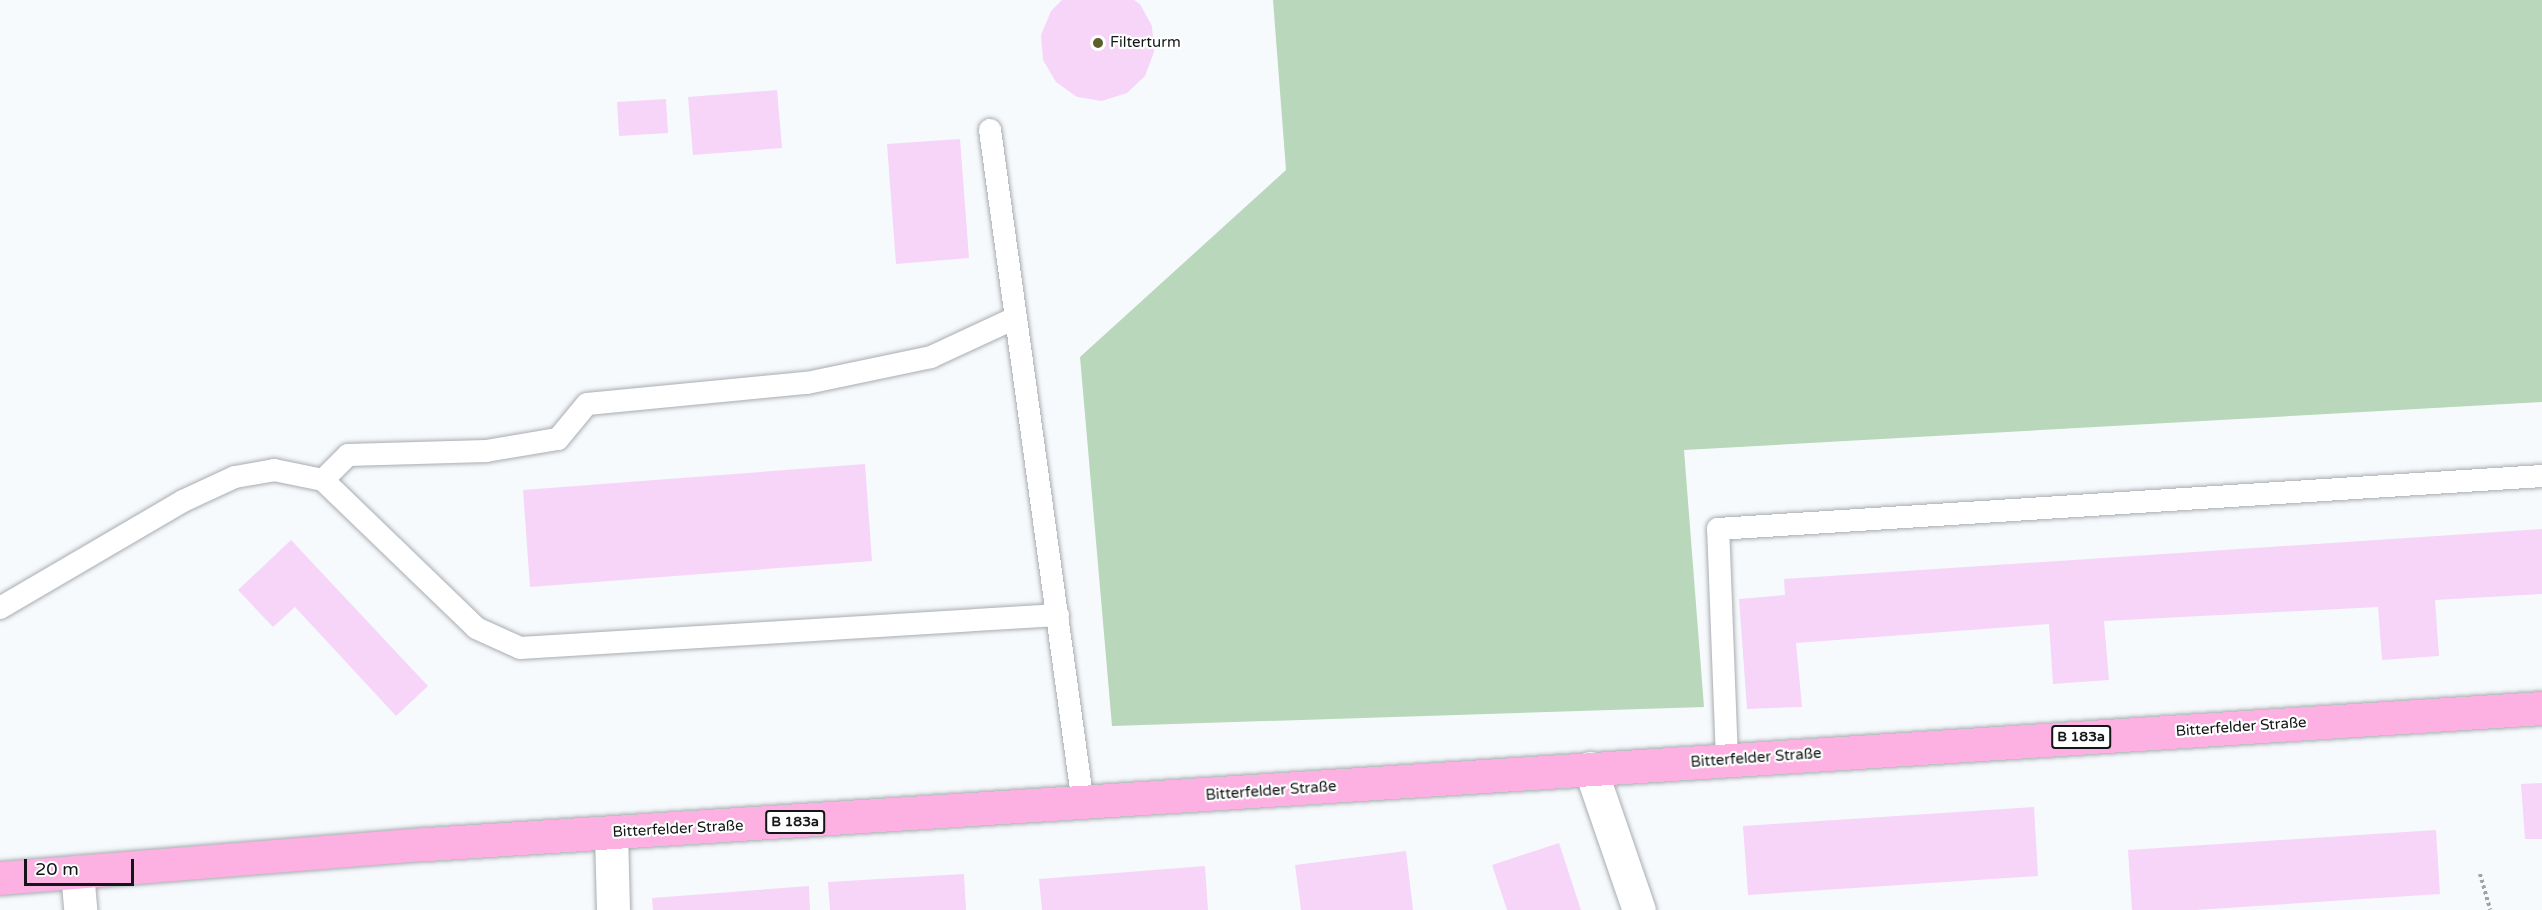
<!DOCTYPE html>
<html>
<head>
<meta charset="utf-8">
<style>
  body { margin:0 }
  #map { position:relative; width:2542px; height:910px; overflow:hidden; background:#f6fafd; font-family:"Varela Round",sans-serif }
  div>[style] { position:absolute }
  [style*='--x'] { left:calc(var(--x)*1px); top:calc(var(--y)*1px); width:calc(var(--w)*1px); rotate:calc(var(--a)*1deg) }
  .green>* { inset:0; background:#b9d7ba }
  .building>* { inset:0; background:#f6d5f9 }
  .path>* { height:4px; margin-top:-2px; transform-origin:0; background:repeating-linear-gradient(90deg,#a0a3a5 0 3px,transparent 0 6px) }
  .roads { filter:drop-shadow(0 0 2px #a9acb0) drop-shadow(0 0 2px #a9acb0) }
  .service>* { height:22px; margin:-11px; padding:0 11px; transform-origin:11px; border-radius:11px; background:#fff }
  .minor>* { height:33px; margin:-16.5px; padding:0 16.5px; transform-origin:16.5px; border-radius:16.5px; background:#fff }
  .primary>* { height:33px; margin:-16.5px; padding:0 16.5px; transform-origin:16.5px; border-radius:16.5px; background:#fcb1e2 }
  .dots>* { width:16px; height:16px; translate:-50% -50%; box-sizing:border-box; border:3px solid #fff; border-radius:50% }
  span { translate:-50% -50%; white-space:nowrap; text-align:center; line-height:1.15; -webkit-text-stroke:4.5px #fff; paint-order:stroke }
  .shield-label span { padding:2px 4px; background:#fff; border:2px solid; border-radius:4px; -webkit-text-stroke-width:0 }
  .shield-label { font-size:14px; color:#131516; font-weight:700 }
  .poi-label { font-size:15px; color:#131516 }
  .left { translate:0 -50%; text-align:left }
  .street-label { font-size:15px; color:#131516 }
  .scale { position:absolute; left:24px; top:859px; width:110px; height:27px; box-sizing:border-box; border:3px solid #131516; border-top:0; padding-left:8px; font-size:18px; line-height:21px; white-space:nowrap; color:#131516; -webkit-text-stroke:4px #fff; paint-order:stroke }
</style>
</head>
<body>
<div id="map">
  <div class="green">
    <div style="clip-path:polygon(1273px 0,2542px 0,2542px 402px,1684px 450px,1704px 707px,1112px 726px,1080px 357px,1286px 170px)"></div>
  </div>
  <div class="building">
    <div style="clip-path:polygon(1062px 0,1134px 0,1140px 4px,1152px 26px,1154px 52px,1145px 76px,1127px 93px,1102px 101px,1077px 97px,1056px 82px,1043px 60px,1041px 35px,1051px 11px)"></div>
    <div style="clip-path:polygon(777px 90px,782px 148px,693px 155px,688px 97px)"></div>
    <div style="clip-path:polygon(666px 99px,668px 133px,619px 136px,617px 102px)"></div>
    <div style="clip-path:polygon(960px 139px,969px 258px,896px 264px,887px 144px)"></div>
    <div style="clip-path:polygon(865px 464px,872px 561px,530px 587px,523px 490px)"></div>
    <div style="clip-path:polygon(2542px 529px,2542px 594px,2435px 600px,2439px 656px,2382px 660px,2378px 607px,2104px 621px,2109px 680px,2053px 684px,2049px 624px,1796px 643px,1802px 707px,1747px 709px,1739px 599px,1785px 595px,1784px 579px)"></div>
    <div style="clip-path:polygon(291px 540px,428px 686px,396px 716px,295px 607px,273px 627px,238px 590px)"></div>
    <div style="clip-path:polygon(2542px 783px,2542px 839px,2525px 839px,2521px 784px)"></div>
    <div style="clip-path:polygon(2034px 807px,2038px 876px,1748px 895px,1743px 826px)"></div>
    <div style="clip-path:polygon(2436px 830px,2440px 894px,2196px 910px,2132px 910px,2128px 850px)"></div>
    <div style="clip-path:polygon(1559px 843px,1581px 910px,1507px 910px,1492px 865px)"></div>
    <div style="clip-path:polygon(1406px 851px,1413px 910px,1301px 910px,1295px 865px)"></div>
    <div style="clip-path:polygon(1205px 866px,1208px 910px,1042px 910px,1039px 879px)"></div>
    <div style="clip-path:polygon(964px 874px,966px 910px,830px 910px,828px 882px)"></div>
    <div style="clip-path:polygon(809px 886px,810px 910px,653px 910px,652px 898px)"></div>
  </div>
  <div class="path">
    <div style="--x:2480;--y:874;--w:37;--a:74"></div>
  </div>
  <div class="roads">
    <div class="service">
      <div style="--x:990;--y:130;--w:680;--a:82.14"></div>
      <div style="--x:323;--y:480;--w:35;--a:-45"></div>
      <div style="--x:348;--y:455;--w:138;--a:-1.7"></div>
      <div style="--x:486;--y:451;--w:73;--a:-9.5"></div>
      <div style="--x:558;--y:439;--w:45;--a:-50.4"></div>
      <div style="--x:587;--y:404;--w:221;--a:-5.5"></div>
      <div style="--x:807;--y:383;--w:127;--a:-11.8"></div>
      <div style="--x:931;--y:357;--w:93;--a:-24.9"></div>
      <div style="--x:0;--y:608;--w:212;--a:-30.3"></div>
      <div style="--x:183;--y:501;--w:57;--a:-24.8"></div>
      <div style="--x:235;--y:477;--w:40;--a:-10"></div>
      <div style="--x:274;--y:470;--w:50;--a:11.5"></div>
      <div style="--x:323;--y:480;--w:213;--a:44"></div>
      <div style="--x:476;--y:628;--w:48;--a:24.4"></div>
      <div style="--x:520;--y:648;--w:539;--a:-3.51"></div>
      <div style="--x:1727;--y:760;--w:231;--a:-92.2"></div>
      <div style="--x:1718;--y:529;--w:826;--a:-3.68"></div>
    </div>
    <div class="minor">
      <div style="--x:1590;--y:768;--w:150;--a:71"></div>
      <div style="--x:611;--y:833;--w:77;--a:88.5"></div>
      <div style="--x:77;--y:872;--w:38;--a:85"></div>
    </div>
    <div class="primary">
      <div style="--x:0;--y:878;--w:428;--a:-4.6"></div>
      <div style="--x:427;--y:844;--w:2119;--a:-3.68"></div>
    </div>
  </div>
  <div class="dots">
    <div style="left:1098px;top:43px;background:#5c5f2c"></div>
  </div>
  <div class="shield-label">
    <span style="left:2081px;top:737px">B 183a</span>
    <span style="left:795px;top:822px">B 183a</span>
  </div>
  <div class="poi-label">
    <span class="left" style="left:1110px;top:43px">Filterturm</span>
  </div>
  <div class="street-label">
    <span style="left:2241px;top:727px;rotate:-4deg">Bitterfelder Straße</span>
    <span style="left:1756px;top:758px;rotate:-4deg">Bitterfelder Straße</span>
    <span style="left:1271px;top:791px;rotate:-4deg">Bitterfelder Straße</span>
    <span style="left:678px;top:829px;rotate:-3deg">Bitterfelder Straße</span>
  </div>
  <div class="scale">20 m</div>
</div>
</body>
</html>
